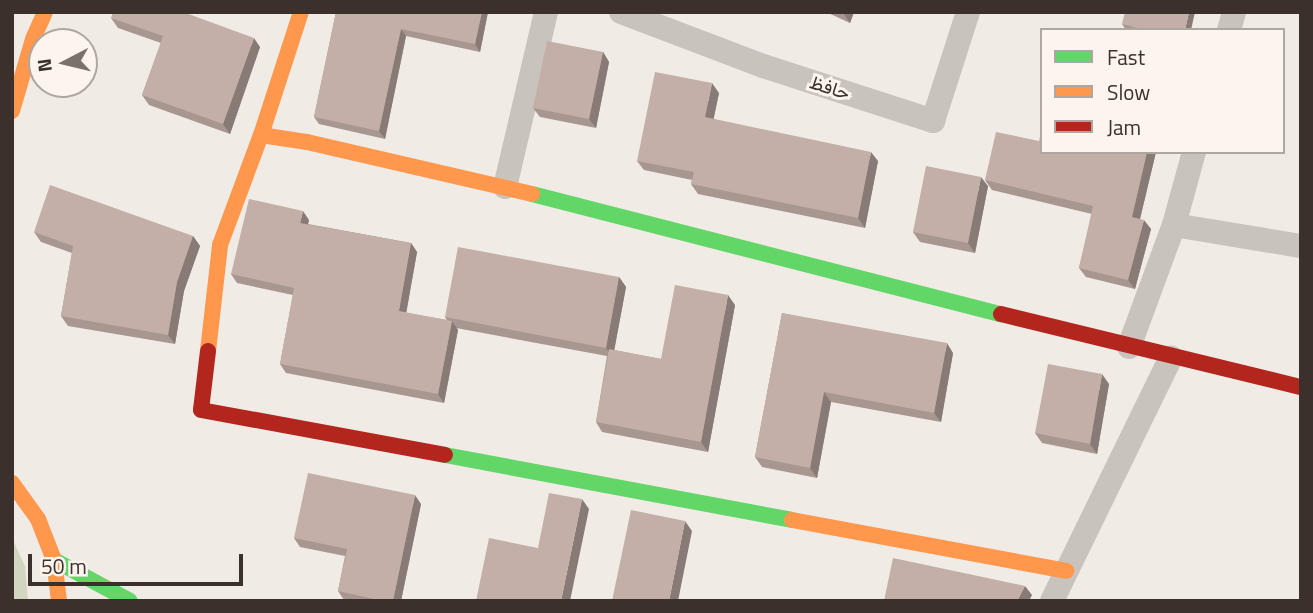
<!DOCTYPE html>
<html>
<head>
<meta charset="utf-8">
<style>
  body { margin:0 }
  #map { position:relative; width:1313px; height:613px; overflow:hidden; background:#f0ebe5; font-family:"Titillium Web",Vazirmatn,sans-serif }
  div>[style] { position:absolute }
  [style*='--x'] { left:calc(var(--x)*1px); top:calc(var(--y)*1px); width:calc(var(--w)*1px); rotate:calc(var(--a)*1deg) }
  .green>* { inset:0; background:#d1d6bf }
  .street>* { height:24px; margin:-12px; padding:0 12px; transform-origin:12px; border-radius:12px; background:#c9c3be }
  .fast>* { height:16px; margin:-8px; padding:0 8px; transform-origin:8px; border-radius:8px; background:#63d668 }
  .slow>* { height:16px; margin:-8px; padding:0 8px; transform-origin:8px; border-radius:8px; background:#ff974d }
  .jam>* { height:16px; margin:-8px; padding:0 8px; transform-origin:8px; border-radius:8px; background:#b3261e }
  .wall>* { inset:0; background:#a89690 }
  .shaded-wall>* { inset:0; background:#887a75 }
  .building>* { inset:0; background:#c3afa7 }
  span { translate:-50% -50%; white-space:nowrap; text-align:center; line-height:1.15; -webkit-text-stroke:6px #fbf5ee; paint-order:stroke }
  .street-label { font-size:19px; color:#3b302b }
  .frame { position:absolute; inset:0; border:14px solid #3b302b; pointer-events:none }
  .legend { position:absolute; left:1040px; top:28px; width:245px; height:126px; box-sizing:border-box; background:#fbf5ee; border:2px solid #aea6a0; margin:0; padding:9px 12px; list-style:none; font-size:21px; color:#3b302b }
  .legend li { display:flex; align-items:center; gap:14px; height:35px }
  .legend b { width:35px; border:2px solid #aea6a0 }
  .north { position:absolute; left:28px; top:28px; width:70px; height:70px; box-sizing:border-box; background:#fbf5ee; border:2px solid #aea6a0; border-radius:50%; rotate:263deg; font-size:19px; font-weight:700; line-height:28px; text-align:center; color:#3b302b }
  .north::after { content:''; display:block; margin:auto; width:24px; height:32px; background:#7a716c; clip-path:polygon(50% 0,100% 100%,50% 72%,0 100%) }
  .scale { position:absolute; left:28px; top:554px; width:215px; height:32px; box-sizing:border-box; border:4px solid #3b302b; border-top:0; padding-left:9px; font-size:21px; line-height:24px; white-space:nowrap; color:#3b302b; -webkit-text-stroke:5px #fbf5ee; paint-order:stroke }
</style>
</head>
<body>
<div id="map">
  <div class="green">
    <div style="clip-path:polygon(12px 538px,25px 566px,28px 601px,12px 601px)"></div>
  </div>
  <div class="street">
    <div style="--x:621;--y:12;--w:152;--a:20.8"></div>
    <div style="--x:763;--y:66;--w:179;--a:17.9"></div>
    <div style="--x:933;--y:121;--w:114;--a:-72.2"></div>
    <div style="--x:1229;--y:30;--w:19;--a:-74"></div>
    <div style="--x:505;--y:187;--w:180;--a:-76.8"></div>
    <div style="--x:1174;--y:225;--w:129;--a:9.4"></div>
    <div style="--x:1129;--y:347;--w:130;--a:-69.8"></div>
    <div style="--x:1174;--y:225;--w:76;--a:-74.7"></div>
    <div style="--x:1052;--y:601;--w:271;--a:-64"></div>
  </div>
  <div class="fast">
    <div style="--x:532;--y:194;--w:484;--a:14.4"></div>
    <div style="--x:445;--y:455;--w:353;--a:10.6"></div>
    <div style="--x:54;--y:560;--w:86;--a:28.3"></div>
  </div>
  <div class="slow">
    <div style="--x:12;--y:111;--w:75;--a:-73.7"></div>
    <div style="--x:33;--y:39;--w:30;--a:-66"></div>
    <div style="--x:261;--y:135;--w:47;--a:8.7"></div>
    <div style="--x:307;--y:142;--w:231;--a:13"></div>
    <div style="--x:208;--y:351;--w:107;--a:-83.5"></div>
    <div style="--x:220;--y:245;--w:117;--a:-69.6"></div>
    <div style="--x:261;--y:135;--w:129;--a:-72"></div>
    <div style="--x:12;--y:483;--w:44;--a:54.2"></div>
    <div style="--x:38;--y:519;--w:44;--a:68.7"></div>
    <div style="--x:54;--y:560;--w:41;--a:83"></div>
    <div style="--x:792;--y:520;--w:279;--a:10.5"></div>
  </div>
  <div class="jam">
    <div style="--x:1001;--y:314;--w:309;--a:13.7"></div>
    <div style="--x:208;--y:351;--w:59;--a:96.8"></div>
    <div style="--x:201;--y:410;--w:248;--a:10.4"></div>
  </div>
  <div class="wall">
    <div style="clip-path:polygon(336px 12px,488px 12px,480px 52px,406px 36px,385px 139px,319px 124px,314px 117px)"></div>
    <div style="clip-path:polygon(826px 12px,854px 12px,850px 23px)"></div>
    <div style="clip-path:polygon(111px 18px,260px 47px,230px 134px,149px 105px,142px 95px,161px 43px,118px 28px)"></div>
    <div style="clip-path:polygon(1122px 24px,1191px 30px,1126px 30px)"></div>
    <div style="clip-path:polygon(603px 52px,609px 62px,596px 128px,540px 117px,533px 108px)"></div>
    <div style="clip-path:polygon(719px 93px,713px 119px,878px 161px,865px 228px,698px 194px,691px 184px,692px 180px,644px 170px,637px 161px)"></div>
    <div style="clip-path:polygon(1039px 141px,1042px 152px,1156px 152px,1140px 219px,1151px 229px,1135px 289px,1086px 277px,1079px 268px,1092px 214px,992px 190px,985px 180px)"></div>
    <div style="clip-path:polygon(988px 186px,975px 253px,920px 242px,913px 232px)"></div>
    <div style="clip-path:polygon(309px 220px,308px 224px,411px 243px,417px 252px,406px 313px,447px 320px,445px 317px,619px 277px,626px 287px,614px 350px,661px 359px,735px 305px,708px 452px,602px 432px,596px 422px,607px 356px,456px 328px,458px 330px,444px 403px,286px 373px,280px 364px,293px 295px,237px 283px,231px 274px)"></div>
    <div style="clip-path:polygon(34px 232px,193px 236px,200px 246px,184px 291px,175px 344px,68px 326px,61px 316px,72px 253px,41px 242px)"></div>
    <div style="clip-path:polygon(782px 313px,953px 353px,941px 422px,831px 402px,817px 478px,762px 467px,755px 457px)"></div>
    <div style="clip-path:polygon(1109px 384px,1097px 454px,1042px 443px,1035px 433px)"></div>
    <div style="clip-path:polygon(421px 504px,401px 601px,349px 601px,344px 600px,338px 591px,345px 556px,300px 547px,294px 538px)"></div>
  </div>
  <div class="shaded-wall">
    <div style="clip-path:polygon(482px 12px,488px 12px,480px 52px,475px 44px)"></div>
    <div style="clip-path:polygon(843px 12px,854px 12px,850px 23px,843px 13px)"></div>
    <div style="clip-path:polygon(1189px 12px,1195px 12px,1191px 30px,1185px 30px)"></div>
    <div style="clip-path:polygon(401px 29px,406px 36px,385px 139px,379px 131px)"></div>
    <div style="clip-path:polygon(254px 38px,260px 47px,230px 134px,223px 124px)"></div>
    <div style="clip-path:polygon(603px 52px,609px 62px,596px 128px,589px 119px)"></div>
    <div style="clip-path:polygon(712px 83px,719px 93px,712px 127px,705px 117px)"></div>
    <div style="clip-path:polygon(871px 152px,878px 161px,865px 228px,858px 218px)"></div>
    <div style="clip-path:polygon(1147px 152px,1156px 152px,1138px 227px,1132px 217px)"></div>
    <div style="clip-path:polygon(981px 177px,988px 186px,975px 253px,968px 243px)"></div>
    <div style="clip-path:polygon(303px 211px,309px 220px,306px 232px,300px 223px)"></div>
    <div style="clip-path:polygon(1144px 220px,1151px 229px,1135px 289px,1128px 280px)"></div>
    <div style="clip-path:polygon(193px 236px,200px 246px,184px 291px,175px 344px,168px 335px,177px 282px)"></div>
    <div style="clip-path:polygon(411px 243px,417px 252px,405px 320px,399px 311px)"></div>
    <div style="clip-path:polygon(619px 277px,626px 287px,613px 357px,606px 348px)"></div>
    <div style="clip-path:polygon(728px 295px,735px 305px,708px 452px,701px 442px)"></div>
    <div style="clip-path:polygon(452px 321px,458px 330px,444px 403px,438px 394px)"></div>
    <div style="clip-path:polygon(947px 343px,953px 353px,941px 422px,934px 413px)"></div>
    <div style="clip-path:polygon(1102px 374px,1109px 384px,1097px 454px,1090px 444px)"></div>
    <div style="clip-path:polygon(824px 392px,831px 402px,817px 478px,810px 468px)"></div>
    <div style="clip-path:polygon(415px 495px,421px 504px,401px 601px,393px 601px)"></div>
    <div style="clip-path:polygon(582px 499px,589px 509px,570px 601px,561px 601px)"></div>
    <div style="clip-path:polygon(685px 521px,692px 531px,678px 601px,669px 601px)"></div>
    <div style="clip-path:polygon(1025px 586px,1032px 595px,1029px 601px,1017px 601px)"></div>
  </div>
  <div class="building">
    <div style="clip-path:polygon(113px 12px,183px 12px,254px 38px,223px 124px,142px 95px,163px 36px,111px 18px)"></div>
    <div style="clip-path:polygon(336px 12px,482px 12px,475px 44px,401px 29px,379px 131px,314px 117px)"></div>
    <div style="clip-path:polygon(1125px 12px,1189px 12px,1185px 30px,1144px 30px,1122px 24px)"></div>
    <div style="clip-path:polygon(547px 41px,603px 52px,589px 119px,533px 108px)"></div>
    <div style="clip-path:polygon(655px 72px,712px 83px,705px 117px,871px 152px,858px 218px,691px 184px,694px 172px,637px 161px)"></div>
    <div style="clip-path:polygon(1042px 128px,1042px 152px,1147px 152px,1132px 217px,1144px 220px,1128px 280px,1079px 268px,1093px 206px,985px 180px,996px 132px,1039px 141px)"></div>
    <div style="clip-path:polygon(926px 166px,981px 177px,968px 243px,913px 232px)"></div>
    <div style="clip-path:polygon(50px 185px,193px 236px,177px 282px,168px 335px,61px 316px,73px 246px,34px 232px)"></div>
    <div style="clip-path:polygon(249px 199px,303px 211px,300px 223px,411px 243px,399px 311px,452px 321px,438px 394px,280px 364px,294px 288px,231px 274px)"></div>
    <div style="clip-path:polygon(458px 247px,619px 277px,606px 348px,445px 317px)"></div>
    <div style="clip-path:polygon(675px 285px,728px 295px,701px 442px,596px 422px,609px 349px,661px 359px)"></div>
    <div style="clip-path:polygon(782px 313px,947px 343px,934px 413px,824px 392px,810px 468px,755px 457px)"></div>
    <div style="clip-path:polygon(1048px 364px,1102px 374px,1090px 444px,1035px 433px)"></div>
    <div style="clip-path:polygon(308px 473px,415px 495px,393px 601px,383px 601px,338px 591px,347px 549px,294px 538px)"></div>
    <div style="clip-path:polygon(549px 493px,582px 499px,561px 601px,476px 601px,489px 538px,538px 548px)"></div>
    <div style="clip-path:polygon(631px 510px,685px 521px,669px 601px,612px 601px)"></div>
    <div style="clip-path:polygon(893px 558px,1025px 586px,1017px 601px,884px 601px)"></div>
  </div>
  <div class="street-label">
    <span style="left:830px;top:87px;rotate:18deg">حافظ</span>
  </div>
  <div class="frame"></div>
  <ul class="legend">
  <li><b style="height:9px;background:#63d668"></b>Fast</li>
  <li><b style="height:9px;background:#ff974d"></b>Slow</li>
  <li><b style="height:9px;background:#b3261e"></b>Jam</li>
  </ul>
  <div class="north">N</div>
  <div class="scale">50 m</div>
</div>
</body>
</html>
